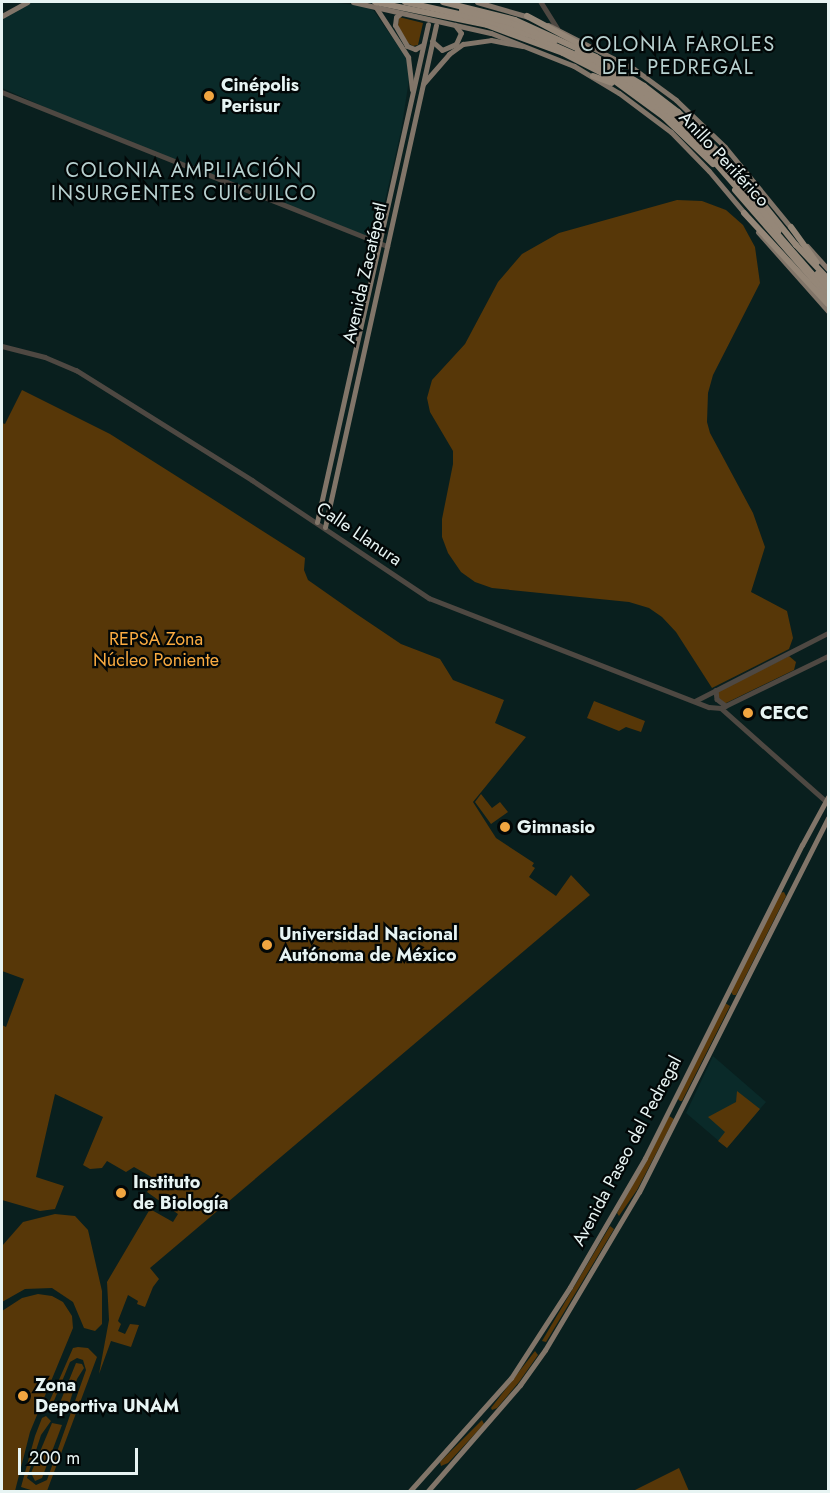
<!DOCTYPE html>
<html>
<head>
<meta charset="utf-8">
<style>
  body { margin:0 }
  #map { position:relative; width:830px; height:1493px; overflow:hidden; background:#091f1e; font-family:Jost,sans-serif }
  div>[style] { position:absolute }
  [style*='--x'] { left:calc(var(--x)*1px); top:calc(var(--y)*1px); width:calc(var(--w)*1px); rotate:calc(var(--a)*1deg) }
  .built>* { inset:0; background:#0a2a29 }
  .green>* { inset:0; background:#573708 }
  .minor>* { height:4.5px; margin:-2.25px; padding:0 2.25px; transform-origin:2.25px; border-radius:2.25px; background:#4e4842 }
  .major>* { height:5px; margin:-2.5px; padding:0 2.5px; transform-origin:2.5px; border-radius:2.5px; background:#817569 }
  .highway>* { height:6px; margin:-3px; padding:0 3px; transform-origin:3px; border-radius:3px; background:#958778 }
  .highway-bridge>* { height:6px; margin:-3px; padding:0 3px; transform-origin:3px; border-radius:3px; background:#958778 }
  .dots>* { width:16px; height:16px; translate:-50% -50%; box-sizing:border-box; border:3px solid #020707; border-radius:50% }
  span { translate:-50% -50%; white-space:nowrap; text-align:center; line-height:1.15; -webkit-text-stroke:4.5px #020707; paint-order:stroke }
  .poi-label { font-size:18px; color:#e7f4f3; font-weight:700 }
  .left { translate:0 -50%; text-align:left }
  .street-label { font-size:18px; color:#e7f4f3 }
  .park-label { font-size:18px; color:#faab41 }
  .neighbourhood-label { font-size:20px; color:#b9d2d1; letter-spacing:1.5px }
  .frame { position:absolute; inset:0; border:3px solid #e7f4f3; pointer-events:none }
  .scale { position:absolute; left:18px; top:1448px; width:120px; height:27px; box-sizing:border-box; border:3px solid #e7f4f3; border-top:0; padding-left:8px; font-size:18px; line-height:21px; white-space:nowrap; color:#e7f4f3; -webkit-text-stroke:4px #020707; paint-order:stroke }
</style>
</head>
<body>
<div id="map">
  <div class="built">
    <div style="clip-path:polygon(33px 2px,328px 2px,366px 6px,374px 11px,407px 59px,409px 80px,401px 131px,376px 240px,69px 118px,2px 88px,2px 19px,6px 14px)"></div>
    <div style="clip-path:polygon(713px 1056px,766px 1102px,727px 1148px,686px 1113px)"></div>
  </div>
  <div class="green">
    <div style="clip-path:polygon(399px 17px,423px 23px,418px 45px,413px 46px,408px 43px,398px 26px)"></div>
    <div style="clip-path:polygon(677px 200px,702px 201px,726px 210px,743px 225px,755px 247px,760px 283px,713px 375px,708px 393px,707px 422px,710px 433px,753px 513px,765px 547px,751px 592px,787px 611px,793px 638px,789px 649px,712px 688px,676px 632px,662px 617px,649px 608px,629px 602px,492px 588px,475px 582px,461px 572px,448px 553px,442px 537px,442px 519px,453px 464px,453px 451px,430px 412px,427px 398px,432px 380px,465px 344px,498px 282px,522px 254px,559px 233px)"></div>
    <div style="clip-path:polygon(22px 390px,110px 434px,219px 503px,305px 558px,304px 570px,308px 580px,355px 613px,401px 644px,440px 659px,453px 680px,504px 700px,495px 723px,526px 737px,473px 802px,496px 838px,534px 863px,532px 866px,535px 868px,529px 877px,556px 896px,571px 875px,590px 895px,150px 1268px,159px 1279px,153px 1287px,145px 1307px,137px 1304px,138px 1301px,128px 1295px,118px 1321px,121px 1324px,118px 1331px,125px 1334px,130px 1324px,139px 1325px,131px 1347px,111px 1341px,99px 1374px,109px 1320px,107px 1282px,150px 1209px,173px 1222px,178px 1214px,147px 1192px,155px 1179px,134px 1167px,126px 1172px,107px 1161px,102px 1168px,90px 1169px,83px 1165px,103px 1117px,55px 1094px,36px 1177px,64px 1186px,55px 1209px,40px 1211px,2px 1200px,2px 1025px,6px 1027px,24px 979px,2px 971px,2px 423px,5px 424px)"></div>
    <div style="clip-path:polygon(789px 656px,796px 662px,794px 670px,724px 704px,720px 701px,717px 692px)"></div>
    <div style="clip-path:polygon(594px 701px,645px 721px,641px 732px,626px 727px,619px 731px,587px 718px)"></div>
    <div style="clip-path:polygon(481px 794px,492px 808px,500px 802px,508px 812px,491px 824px,475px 802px)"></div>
    <div style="clip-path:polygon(784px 892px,786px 896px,736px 995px,733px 995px,731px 992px,780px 893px)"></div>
    <div style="clip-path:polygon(725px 1003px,730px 1006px,682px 1101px,680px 1101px,677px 1098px)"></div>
    <div style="clip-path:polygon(737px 1091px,760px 1109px,727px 1148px,718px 1141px,725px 1132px,708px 1117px,736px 1102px)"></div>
    <div style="clip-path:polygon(669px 1116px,674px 1119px,637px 1190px,619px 1216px,617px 1213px)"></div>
    <div style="clip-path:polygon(55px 1214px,75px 1216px,88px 1230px,102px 1291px,102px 1324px,95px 1331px,84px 1328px,73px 1302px,52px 1288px,25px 1289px,2px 1302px,2px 1246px,23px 1222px)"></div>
    <div style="clip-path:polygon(610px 1226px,614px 1229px,546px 1342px,542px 1341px)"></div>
    <div style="clip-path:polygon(38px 1294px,52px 1296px,63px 1302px,72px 1316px,73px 1328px,30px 1432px,15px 1491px,2px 1491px,2px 1311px,22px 1298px)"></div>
    <div style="clip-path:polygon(78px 1347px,88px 1348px,97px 1357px,47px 1491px,34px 1491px,21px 1487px,35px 1436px,42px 1418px,46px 1416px,51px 1421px,41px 1435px,27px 1478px,36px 1485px,47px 1480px,86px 1370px,83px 1360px,77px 1358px,70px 1362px,51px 1408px,47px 1407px,73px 1348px)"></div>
    <div style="clip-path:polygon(535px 1351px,538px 1355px,519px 1382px,497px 1408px,492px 1410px,491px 1408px)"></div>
    <div style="clip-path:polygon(76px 1363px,82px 1364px,84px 1368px,77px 1379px,66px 1414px,57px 1410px)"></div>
    <div style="clip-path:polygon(482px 1420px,484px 1424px,448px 1463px,441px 1466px,440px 1462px)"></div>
    <div style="clip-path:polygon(52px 1423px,62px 1425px,42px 1478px,35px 1481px,31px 1473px)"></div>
    <div style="clip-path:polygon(679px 1468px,689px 1491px,633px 1491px)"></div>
  </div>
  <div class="minor">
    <div style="--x:541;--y:2;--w:31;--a:58"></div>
    <div style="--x:2;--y:92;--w:415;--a:21.8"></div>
    <div style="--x:2;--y:346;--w:44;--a:14.3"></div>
    <div style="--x:45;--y:357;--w:34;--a:23"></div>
    <div style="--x:76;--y:370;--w:208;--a:32"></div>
    <div style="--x:252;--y:480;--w:213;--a:33.7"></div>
    <div style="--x:429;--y:598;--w:300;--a:21.3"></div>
    <div style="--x:709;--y:707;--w:12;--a:5"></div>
    <div style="--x:716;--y:690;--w:9;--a:84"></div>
    <div style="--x:717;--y:699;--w:11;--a:38"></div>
    <div style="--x:695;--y:701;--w:149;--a:-27.1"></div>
    <div style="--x:721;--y:708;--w:143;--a:41.6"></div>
    <div style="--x:721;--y:708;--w:119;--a:-25.9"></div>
  </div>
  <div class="major">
    <div style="--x:353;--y:2;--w:141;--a:12.7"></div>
    <div style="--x:491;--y:33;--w:89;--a:21.7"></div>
    <div style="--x:574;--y:66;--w:52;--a:31"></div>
    <div style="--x:619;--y:93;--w:65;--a:36.9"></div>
    <div style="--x:671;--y:132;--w:54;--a:45.7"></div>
    <div style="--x:709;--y:171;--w:57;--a:49.9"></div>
    <div style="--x:477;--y:2;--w:54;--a:16.1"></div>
    <div style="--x:375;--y:6;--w:61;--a:57.1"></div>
    <div style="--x:408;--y:57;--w:33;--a:83"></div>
    <div style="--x:401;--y:13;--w:6;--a:141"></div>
    <div style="--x:396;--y:17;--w:8;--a:97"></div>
    <div style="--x:395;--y:25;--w:24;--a:60"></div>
    <div style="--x:407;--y:46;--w:9;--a:21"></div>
    <div style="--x:415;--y:49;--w:9;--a:-27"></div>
    <div style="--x:2;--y:16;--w:29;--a:-29"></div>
    <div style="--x:548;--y:25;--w:97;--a:27.1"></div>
    <div style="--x:634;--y:69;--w:52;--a:36.4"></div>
    <div style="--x:676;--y:100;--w:68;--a:43.8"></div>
    <div style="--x:725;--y:147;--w:107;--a:50.7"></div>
    <div style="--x:432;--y:41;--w:13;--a:42"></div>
    <div style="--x:442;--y:50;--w:15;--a:-23"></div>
    <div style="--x:456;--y:44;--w:12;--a:-66"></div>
    <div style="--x:461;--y:33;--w:10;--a:-127"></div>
    <div style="--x:423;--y:84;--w:40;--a:-49"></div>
    <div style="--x:449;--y:54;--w:17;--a:-36"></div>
    <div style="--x:463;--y:44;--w:28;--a:-8"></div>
    <div style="--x:491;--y:40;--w:32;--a:11"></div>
    <div style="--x:758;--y:232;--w:106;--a:48.5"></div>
    <div style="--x:807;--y:246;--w:31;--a:48"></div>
    <div style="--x:317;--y:522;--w:510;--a:-77.43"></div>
    <div style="--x:325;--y:527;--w:514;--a:-77.53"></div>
    <div style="--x:409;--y:1492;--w:153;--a:-48.2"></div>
    <div style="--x:511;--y:1378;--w:108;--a:-57"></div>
    <div style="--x:570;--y:1287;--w:149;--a:-59.8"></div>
    <div style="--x:645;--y:1158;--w:350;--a:-63.4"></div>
    <div style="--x:802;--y:845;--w:55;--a:-61.6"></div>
    <div style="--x:427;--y:1492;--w:142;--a:-49"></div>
    <div style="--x:520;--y:1385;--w:43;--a:-54.5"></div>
    <div style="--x:545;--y:1350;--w:184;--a:-59.3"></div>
    <div style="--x:639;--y:1192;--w:419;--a:-63.2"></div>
  </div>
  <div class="highway">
    <div style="--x:375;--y:2;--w:114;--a:11.6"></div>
    <div style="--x:487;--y:25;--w:81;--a:20.2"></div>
    <div style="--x:563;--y:53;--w:51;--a:27.1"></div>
    <div style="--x:608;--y:76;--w:69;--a:36.2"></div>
    <div style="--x:664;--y:117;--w:68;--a:43.8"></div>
    <div style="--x:443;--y:2;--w:74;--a:14"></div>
    <div style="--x:515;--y:20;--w:89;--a:24.6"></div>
    <div style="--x:596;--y:57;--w:56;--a:31.1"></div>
    <div style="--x:644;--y:86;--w:43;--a:37.4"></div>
    <div style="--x:678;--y:112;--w:74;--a:44.5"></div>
    <div style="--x:731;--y:164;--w:104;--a:51.3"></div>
    <div style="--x:796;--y:245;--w:47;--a:46.7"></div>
    <div style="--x:527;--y:16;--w:72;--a:28"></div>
    <div style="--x:593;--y:76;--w:20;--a:20"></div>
    <div style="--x:735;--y:190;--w:142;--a:49"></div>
    <div style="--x:744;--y:213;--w:124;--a:47.3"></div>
    <div style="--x:791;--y:227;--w:44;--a:54.2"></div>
  </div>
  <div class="highway-bridge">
    <div style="--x:405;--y:2;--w:83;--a:12.5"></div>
    <div style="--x:486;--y:20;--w:50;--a:18.8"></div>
    <div style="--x:533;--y:36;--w:47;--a:23.8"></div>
    <div style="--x:576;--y:55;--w:52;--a:30"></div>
    <div style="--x:621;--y:81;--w:57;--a:36.5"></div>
    <div style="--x:667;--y:115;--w:42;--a:42.1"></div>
    <div style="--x:698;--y:143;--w:198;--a:48.9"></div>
    <div style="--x:462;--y:10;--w:54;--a:15.1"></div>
    <div style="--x:514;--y:24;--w:44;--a:22.5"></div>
    <div style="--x:578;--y:51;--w:51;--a:29.1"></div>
    <div style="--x:623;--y:76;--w:73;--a:37.2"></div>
    <div style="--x:681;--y:120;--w:72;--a:45"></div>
    <div style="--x:732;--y:171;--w:76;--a:52.5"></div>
    <div style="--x:817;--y:274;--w:17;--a:50"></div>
  </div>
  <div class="dots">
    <div style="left:209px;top:96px;background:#f1a540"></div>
    <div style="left:748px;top:713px;background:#f1a540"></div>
    <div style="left:505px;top:827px;background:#f1a540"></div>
    <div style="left:267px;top:945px;background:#f1a540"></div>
    <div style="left:121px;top:1193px;background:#f1a540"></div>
    <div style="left:23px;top:1396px;background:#f1a540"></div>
  </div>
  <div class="poi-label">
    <span class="left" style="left:221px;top:96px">Cinépolis<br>Perisur</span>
    <span class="left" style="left:760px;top:713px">CECC</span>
    <span class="left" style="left:517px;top:827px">Gimnasio</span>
    <span class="left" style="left:279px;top:945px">Universidad Nacional<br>Autónoma de México</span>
    <span class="left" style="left:133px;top:1193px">Instituto<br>de Biología</span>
    <span class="left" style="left:35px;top:1396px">Zona<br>Deportiva UNAM</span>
  </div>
  <div class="street-label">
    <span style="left:724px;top:159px;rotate:47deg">Anillo Periférico</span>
    <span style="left:365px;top:273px;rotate:-77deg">Avenida Zacatépetl</span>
    <span style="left:359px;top:534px;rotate:34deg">Calle Llanura</span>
    <span style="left:627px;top:1151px;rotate:-62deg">Avenida Paseo del Pedregal</span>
  </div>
  <div class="park-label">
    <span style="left:156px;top:650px">REPSA Zona<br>Núcleo Poniente</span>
  </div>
  <div class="neighbourhood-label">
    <span style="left:678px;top:56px">COLONIA FAROLES<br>DEL PEDREGAL</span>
    <span style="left:184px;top:182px">COLONIA AMPLIACIÓN<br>INSURGENTES CUICUILCO</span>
  </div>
  <div class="frame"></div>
  <div class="scale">200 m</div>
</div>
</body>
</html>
